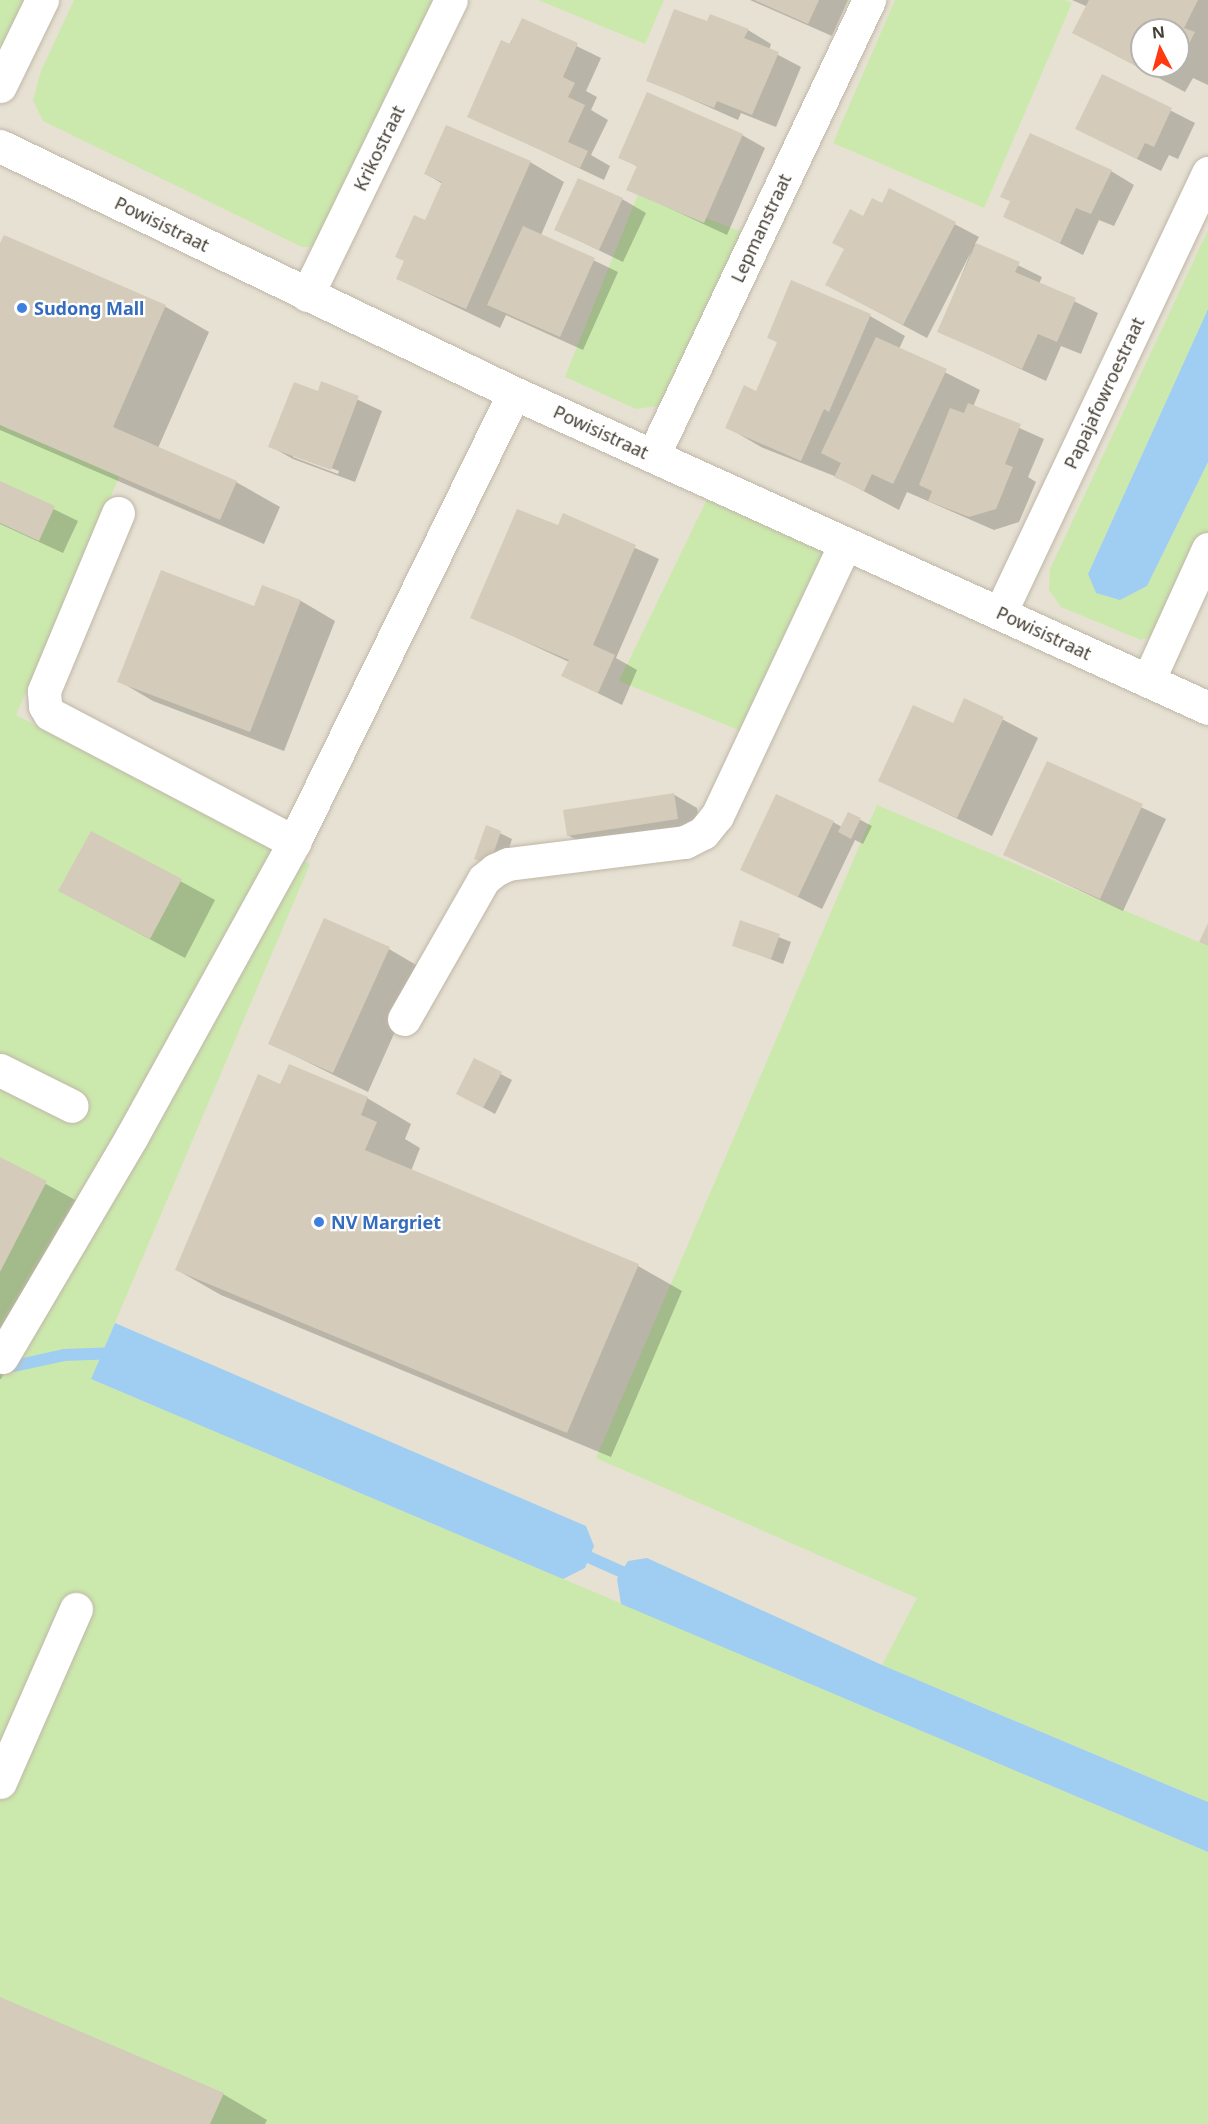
<!DOCTYPE html>
<html>
<head>
<meta charset="utf-8">
<style>
  body { margin:0 }
  #map { position:relative; width:1208px; height:2124px; overflow:hidden; background:#f3efe5; font-family:"Noto Sans",sans-serif }
  div>[style] { position:absolute }
  [style*='--x'] { left:calc(var(--x)*1px); top:calc(var(--y)*1px); width:calc(var(--w)*1px); rotate:calc(var(--a)*1deg) }
  .residential>* { inset:0; background:#e7e1d3 }
  .green>* { inset:0; background:#cce9ad }
  .water>* { inset:0; background:#a0cef2 }
  .shadow>* { inset:0; background:#0003 }
  .stream>* { height:12px; margin:-6px; padding:0 6px; transform-origin:6px; border-radius:6px; background:#a0cef2 }
  .building>* { inset:0; background:#d5cbba }
  .roads { filter:drop-shadow(0 0 2px #bfb7a8) drop-shadow(0 0 2px #bfb7a8) }
  .minor>* { height:33px; margin:-16.5px; padding:0 16.5px; transform-origin:16.5px; border-radius:16.5px; background:#fff }
  .dots>* { width:16px; height:16px; translate:-50% -50%; box-sizing:border-box; border:3px solid #fff; border-radius:50% }
  span { translate:-50% -50%; white-space:nowrap; text-align:center; line-height:1.15; -webkit-text-stroke:4.5px #fff; paint-order:stroke }
  .street-label { font-size:18px; color:#464035 }
  .shop-label { font-size:18px; color:#366cbe; font-weight:700 }
  .left { translate:0 -50%; text-align:left }
  .north { position:absolute; left:1130px; top:18px; width:60px; height:60px; box-sizing:border-box; background:#fff; border:2px solid #b5b3ae; border-radius:50%; rotate:354deg; font-size:16px; font-weight:700; line-height:24px; text-align:center; color:#464035 }
  .north::after { content:''; display:block; margin:auto; width:21px; height:27px; background:#ff3a10; clip-path:polygon(50% 0,100% 100%,50% 72%,0 100%) }
</style>
</head>
<body>
<div id="map">
  <div class="residential">
    <div style="clip-path:polygon(evenodd,0 0,1208px 0,1208px 2124px,0 2124px,0 0,1142px 30px,1178px 30px,1178px 66px,1142px 66px,1142px 30px)"></div>
  </div>
  <div class="green">
    <div style="clip-path:polygon(0 0,29px 0,0 61px)"></div>
    <div style="clip-path:polygon(74px 0,447px 0,323px 247px,302px 247px,43px 121px,33px 100px,41px 71px)"></div>
    <div style="clip-path:polygon(538px 0,664px 0,645px 44px)"></div>
    <div style="clip-path:polygon(895px 0,1064px 0,1072px 3px,984px 208px,833px 143px)"></div>
    <div style="clip-path:polygon(639px 192px,752px 236px,673px 396px,657px 406px,636px 409px,565px 377px)"></div>
    <div style="clip-path:polygon(1208px 230px,1208px 309px,1088px 574px,1147px 586px,1208px 462px,1208px 543px,1159px 634px,1141px 640px,1061px 607px,1049px 590px,1050px 569px)"></div>
    <div style="clip-path:polygon(0 424px,120px 475px,16px 715px,310px 864px,91px 1379px,1208px 1852px,1208px 2124px,0 2124px)"></div>
    <div style="clip-path:polygon(711px 491px,829px 541px,748px 734px,619px 681px)"></div>
    <div style="clip-path:polygon(877px 805px,1208px 946px,1208px 1802px,882px 1665px,917px 1598px,596px 1458px)"></div>
  </div>
  <div class="water">
    <div style="clip-path:polygon(1208px 309px,1208px 462px,1147px 586px,1120px 600px,1096px 593px,1088px 574px)"></div>
    <div style="clip-path:polygon(115px 1323px,586px 1526px,594px 1546px,585px 1568px,563px 1579px,91px 1379px)"></div>
    <div style="clip-path:polygon(647px 1558px,882px 1665px,1208px 1802px,1208px 1852px,621px 1604px,617px 1579px,628px 1561px)"></div>
  </div>
  <div class="shadow">
    <div style="clip-path:polygon(750px 0,848px 0,832px 36px)"></div>
    <div style="clip-path:polygon(evenodd,1072px 0,1208px 0,1208px 85px,1193px 78px,1185px 92px,1074px 33px,1088px 7px,1072px 0,1142px 30px,1178px 30px,1178px 66px,1142px 66px,1142px 30px)"></div>
    <div style="clip-path:polygon(523px 20px,601px 58px,586px 91px,597px 97px,591px 110px,608px 120px,591px 155px,610px 166px,604px 180px,469px 116px)"></div>
    <div style="clip-path:polygon(708px 23px,748px 30px,771px 44px,769px 50px,801px 67px,776px 127px,741px 113px,738px 120px,648px 80px)"></div>
    <div style="clip-path:polygon(1103px 76px,1195px 123px,1178px 159px,1169px 155px,1161px 171px,1077px 129px)"></div>
    <div style="clip-path:polygon(742px 135px,765px 148px,727px 235px,628px 189px,638px 167px,620px 157px)"></div>
    <div style="clip-path:polygon(530px 162px,564px 182px,541px 235px,618px 272px,583px 350px,506px 315px,500px 328px,398px 279px,443px 184px,426px 174px)"></div>
    <div style="clip-path:polygon(1111px 171px,1134px 185px,1114px 226px,1099px 220px,1083px 255px,1005px 216px,1011px 201px)"></div>
    <div style="clip-path:polygon(890px 190px,979px 237px,975px 244px,1042px 277px,1039px 284px,1098px 313px,1081px 354px,1061px 346px,1046px 381px,939px 331px,971px 252px,927px 338px,827px 285px,863px 218px,882px 205px)"></div>
    <div style="clip-path:polygon(622px 199px,646px 213px,623px 262px,555px 229px)"></div>
    <div style="clip-path:polygon(4px 237px,166px 307px,209px 332px,158px 448px,236px 482px,280px 507px,264px 544px,0 430px,0 247px)"></div>
    <div style="clip-path:polygon(792px 282px,870px 316px,905px 336px,899px 349px,980px 390px,973px 407px,1044px 439px,1028px 477px,1036px 482px,1019px 522px,994px 530px,907px 492px,899px 510px,837px 477px,761px 447px,727px 427px,757px 393px,778px 343px,769px 337px)"></div>
    <div style="clip-path:polygon(evenodd,322px 383px,382px 411px,355px 482px,293px 459px,270px 446px,318px 393px,322px 383px,293px 454px,339px 471px,338px 474px,293px 457px,293px 454px)"></div>
    <div style="clip-path:polygon(0 483px,78px 521px,63px 553px,0 524px)"></div>
    <div style="clip-path:polygon(564px 515px,659px 559px,616px 658px,637px 670px,622px 705px,563px 676px,569px 662px,472px 617px,559px 527px)"></div>
    <div style="clip-path:polygon(263px 587px,301px 601px,335px 621px,284px 751px,153px 701px,119px 681px,254px 608px)"></div>
    <div style="clip-path:polygon(965px 700px,1038px 738px,992px 836px,879px 780px,953px 725px)"></div>
    <div style="clip-path:polygon(1048px 763px,1166px 819px,1123px 911px,1005px 855px)"></div>
    <div style="clip-path:polygon(673px 794px,697px 808px,701px 832px,592px 849px,568px 835px)"></div>
    <div style="clip-path:polygon(849px 814px,872px 826px,863px 844px,855px 840px,822px 909px,742px 869px,833px 822px,842px 827px)"></div>
    <div style="clip-path:polygon(487px 827px,512px 839px,502px 870px,476px 859px)"></div>
    <div style="clip-path:polygon(92px 833px,215px 900px,185px 958px,60px 891px)"></div>
    <div style="clip-path:polygon(741px 922px,791px 942px,783px 964px,733px 945px)"></div>
    <div style="clip-path:polygon(389px 949px,423px 969px,368px 1092px,269px 1043px)"></div>
    <div style="clip-path:polygon(475px 1060px,512px 1080px,495px 1114px,469px 1100px)"></div>
    <div style="clip-path:polygon(281px 1086px,367px 1098px,411px 1124px,405px 1139px,420px 1148px,411px 1171px,638px 1266px,682px 1291px,611px 1457px,221px 1295px,177px 1270px)"></div>
    <div style="clip-path:polygon(0 1159px,90px 1208px,1px 1379px,0 1379px)"></div>
    <div style="clip-path:polygon(0 1998px,223px 2094px,267px 2120px,265px 2124px,0 2124px)"></div>
  </div>
  <div class="stream">
    <div style="--x:1;--y:1365;--w:13;--a:4"></div>
    <div style="--x:14;--y:1366;--w:51;--a:-12.4"></div>
    <div style="--x:64;--y:1355;--w:53;--a:-2.2"></div>
    <div style="--x:575;--y:1551;--w:67;--a:23.9"></div>
  </div>
  <div class="building">
    <div style="clip-path:polygon(754px 0,819px 0,808px 24px)"></div>
    <div style="clip-path:polygon(1089px 0,1198px 0,1184px 28px,1195px 32px,1178px 65px,1178px 30px,1142px 30px,1142px 66px,1154px 66px,1150px 73px,1072px 33px)"></div>
    <div style="clip-path:polygon(674px 9px,707px 21px,710px 14px,749px 29px,744px 38px,779px 52px,752px 115px,717px 101px,714px 108px,646px 81px)"></div>
    <div style="clip-path:polygon(522px 18px,578px 43px,563px 77px,575px 83px,568px 97px,585px 105px,568px 142px,588px 151px,580px 168px,467px 117px,501px 40px,510px 44px)"></div>
    <div style="clip-path:polygon(1102px 74px,1172px 108px,1154px 147px,1145px 143px,1137px 159px,1075px 129px)"></div>
    <div style="clip-path:polygon(647px 92px,743px 134px,704px 223px,626px 190px,637px 166px,618px 158px)"></div>
    <div style="clip-path:polygon(446px 125px,531px 161px,466px 309px,396px 279px,404px 261px,395px 257px,414px 215px,425px 220px,442px 182px,424px 174px)"></div>
    <div style="clip-path:polygon(1030px 133px,1112px 170px,1091px 214px,1076px 208px,1060px 243px,1003px 217px,1010px 201px,1000px 197px)"></div>
    <div style="clip-path:polygon(578px 178px,623px 198px,599px 250px,554px 230px)"></div>
    <div style="clip-path:polygon(889px 188px,956px 222px,903px 325px,825px 285px,844px 249px,832px 243px,850px 209px,863px 216px,872px 198px,882px 203px)"></div>
    <div style="clip-path:polygon(523px 226px,595px 258px,560px 337px,487px 305px)"></div>
    <div style="clip-path:polygon(4px 235px,166px 305px,113px 427px,237px 481px,220px 520px,0 425px,0 243px)"></div>
    <div style="clip-path:polygon(976px 243px,1020px 262px,1015px 272px,1076px 298px,1057px 342px,1038px 334px,1022px 369px,937px 332px)"></div>
    <div style="clip-path:polygon(791px 280px,871px 314px,829px 412px,824px 409px,801px 461px,725px 428px,744px 385px,756px 391px,777px 342px,767px 338px)"></div>
    <div style="clip-path:polygon(876px 337px,947px 369px,893px 484px,872px 474px,864px 491px,834px 477px,841px 463px,821px 453px)"></div>
    <div style="clip-path:polygon(321px 381px,359px 396px,331px 470px,268px 447px,294px 382px,318px 391px)"></div>
    <div style="clip-path:polygon(968px 403px,1021px 424px,1005px 464px,1013px 467px,996px 509px,969px 517px,928px 501px,932px 491px,919px 485px,950px 408px,964px 413px)"></div>
    <div style="clip-path:polygon(0 481px,55px 506px,39px 541px,0 523px)"></div>
    <div style="clip-path:polygon(517px 509px,558px 525px,563px 513px,636px 545px,593px 645px,615px 655px,598px 693px,561px 676px,569px 660px,470px 618px)"></div>
    <div style="clip-path:polygon(161px 570px,254px 606px,262px 585px,301px 600px,250px 732px,117px 682px)"></div>
    <div style="clip-path:polygon(964px 698px,1004px 717px,957px 818px,878px 781px,913px 705px,953px 723px)"></div>
    <div style="clip-path:polygon(1047px 761px,1143px 804px,1100px 899px,1003px 855px)"></div>
    <div style="clip-path:polygon(674px 793px,678px 819px,567px 836px,563px 810px)"></div>
    <div style="clip-path:polygon(776px 794px,834px 821px,798px 897px,740px 870px)"></div>
    <div style="clip-path:polygon(848px 812px,861px 818px,851px 839px,838px 832px)"></div>
    <div style="clip-path:polygon(486px 825px,501px 831px,490px 864px,474px 859px)"></div>
    <div style="clip-path:polygon(91px 831px,182px 879px,150px 939px,58px 891px)"></div>
    <div style="clip-path:polygon(324px 918px,390px 947px,333px 1073px,268px 1044px)"></div>
    <div style="clip-path:polygon(740px 920px,780px 934px,771px 959px,732px 946px)"></div>
    <div style="clip-path:polygon(1208px 923px,1208px 946px,1199px 942px)"></div>
    <div style="clip-path:polygon(474px 1058px,502px 1072px,483px 1108px,456px 1094px)"></div>
    <div style="clip-path:polygon(289px 1064px,368px 1097px,361px 1115px,377px 1122px,365px 1150px,639px 1264px,567px 1433px,175px 1270px,258px 1074px,280px 1084px)"></div>
    <div style="clip-path:polygon(0 1157px,47px 1181px,0 1272px)"></div>
    <div style="clip-path:polygon(0 1997px,224px 2093px,210px 2124px,0 2124px)"></div>
  </div>
  <div class="roads">
    <div class="minor">
      <div style="--x:0;--y:86;--w:96;--a:-64"></div>
      <div style="--x:0;--y:146;--w:570;--a:25.67"></div>
      <div style="--x:514;--y:393;--w:762;--a:24.41"></div>
      <div style="--x:307;--y:295;--w:328;--a:-64"></div>
      <div style="--x:653;--y:456;--w:505;--a:-64.65"></div>
      <div style="--x:118;--y:513;--w:193;--a:112.6"></div>
      <div style="--x:44;--y:691;--w:15;--a:86"></div>
      <div style="--x:45;--y:706;--w:9;--a:58"></div>
      <div style="--x:50;--y:714;--w:276;--a:27.7"></div>
      <div style="--x:294;--y:842;--w:500;--a:-63.9"></div>
      <div style="--x:1000;--y:613;--w:487;--a:-64.7"></div>
      <div style="--x:1148;--y:681;--w:145;--a:-65.6"></div>
      <div style="--x:404;--y:1019;--w:161;--a:-60.3"></div>
      <div style="--x:484;--y:879;--w:14;--a:-39"></div>
      <div style="--x:495;--y:870;--w:14;--a:-25"></div>
      <div style="--x:508;--y:864;--w:178;--a:-7.1"></div>
      <div style="--x:685;--y:842;--w:20;--a:-27"></div>
      <div style="--x:703;--y:833;--w:22;--a:-51"></div>
      <div style="--x:717;--y:816;--w:301;--a:-64.8"></div>
      <div style="--x:0;--y:1070;--w:80;--a:26.6"></div>
      <div style="--x:2;--y:1357;--w:256;--a:-59.5"></div>
      <div style="--x:132;--y:1136;--w:336;--a:-61.1"></div>
      <div style="--x:0;--y:1782;--w:189;--a:-66.3"></div>
    </div>
  </div>
  <div class="dots">
    <div style="left:22px;top:308px;background:#3f7fe0"></div>
    <div style="left:319px;top:1222px;background:#3f7fe0"></div>
  </div>
  <div class="street-label">
    <span style="left:379px;top:148px;rotate:-64deg">Krikostraat</span>
    <span style="left:162px;top:224px;rotate:26deg">Powisistraat</span>
    <span style="left:761px;top:228px;rotate:-65deg">Lepmanstraat</span>
    <span style="left:1104px;top:393px;rotate:-65deg">Papajafowroestraat</span>
    <span style="left:601px;top:432px;rotate:25deg">Powisistraat</span>
    <span style="left:1044px;top:633px;rotate:25deg">Powisistraat</span>
  </div>
  <div class="shop-label">
    <span class="left" style="left:34px;top:308px">Sudong Mall</span>
    <span class="left" style="left:331px;top:1222px">NV Margriet</span>
  </div>
  <div class="north">N</div>
</div>
</body>
</html>
